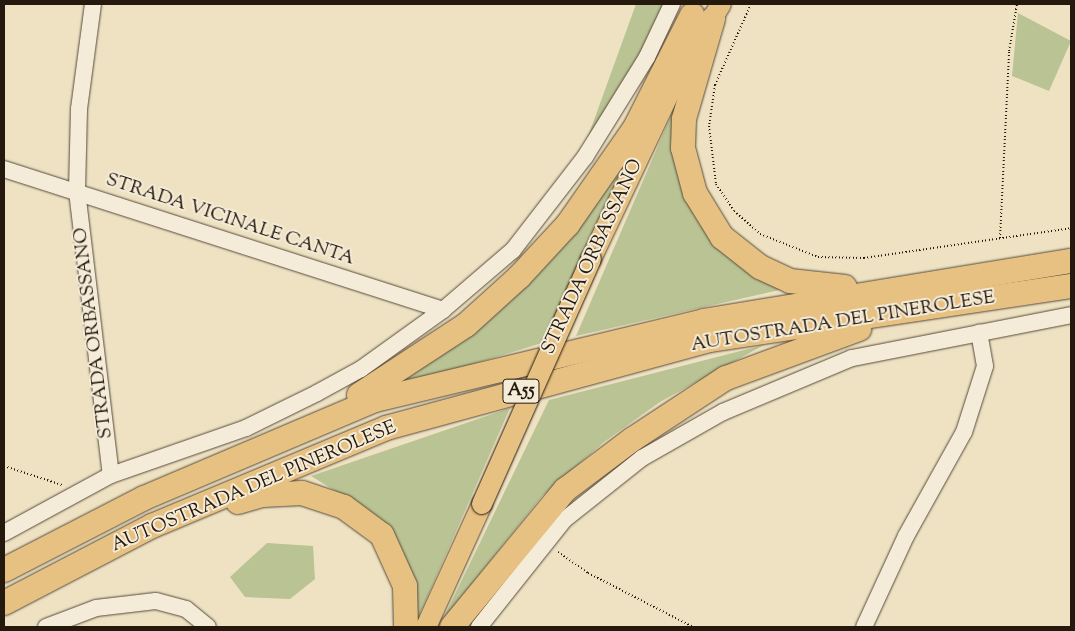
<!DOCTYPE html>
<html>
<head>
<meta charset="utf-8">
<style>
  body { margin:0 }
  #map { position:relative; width:1075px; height:631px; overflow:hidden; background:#eee2c3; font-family:"Sorts Mill Goudy",serif }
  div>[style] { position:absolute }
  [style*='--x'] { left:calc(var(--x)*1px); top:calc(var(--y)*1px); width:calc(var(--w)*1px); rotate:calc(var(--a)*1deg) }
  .green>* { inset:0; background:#bac393 }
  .path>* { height:2px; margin-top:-1px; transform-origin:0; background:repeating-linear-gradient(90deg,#25180d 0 1px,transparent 0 3.5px) }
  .roads { filter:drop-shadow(0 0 1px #574a3a) drop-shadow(0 0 1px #574a3a) }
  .minor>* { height:16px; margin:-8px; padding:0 8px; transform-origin:8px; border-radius:8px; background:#f4ecd8 }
  .major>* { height:20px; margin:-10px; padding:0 10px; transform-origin:10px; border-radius:10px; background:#e7c182 }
  .highway>* { height:24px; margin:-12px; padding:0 12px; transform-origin:12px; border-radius:12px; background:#e7c182 }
  .bridges { filter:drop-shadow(0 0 1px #25180d) drop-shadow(0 0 1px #25180d) }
  .major-bridge>* { height:20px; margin:-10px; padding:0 10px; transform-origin:10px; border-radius:10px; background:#e7c182 }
  span { translate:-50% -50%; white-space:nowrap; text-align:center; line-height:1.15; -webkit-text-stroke:4px #f4ecd8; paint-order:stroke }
  .shield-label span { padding:1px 4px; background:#f4ecd8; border:1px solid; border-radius:4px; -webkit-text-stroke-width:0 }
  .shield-label { font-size:18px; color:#25180d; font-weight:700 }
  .street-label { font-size:19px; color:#25180d }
  .frame { position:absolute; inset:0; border:5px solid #25180d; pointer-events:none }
</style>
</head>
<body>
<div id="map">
  <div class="green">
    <div style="clip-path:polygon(636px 4px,666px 4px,640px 61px,585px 145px)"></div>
    <div style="clip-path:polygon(1018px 13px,1071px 41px,1049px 91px,1012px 76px)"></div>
    <div style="clip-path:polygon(677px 102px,689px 198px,788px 288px,576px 336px)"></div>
    <div style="clip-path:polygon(632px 150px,542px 343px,408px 384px,405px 380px,487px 319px,546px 265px)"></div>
    <div style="clip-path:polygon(764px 345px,660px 402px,604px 442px,542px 496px,442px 621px,549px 400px)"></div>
    <div style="clip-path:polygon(510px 408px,415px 625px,397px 540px,382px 520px,311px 476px)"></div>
    <div style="clip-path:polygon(267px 543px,313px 546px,315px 579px,290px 599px,245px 597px,230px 577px)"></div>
  </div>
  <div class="path">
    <div style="--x:751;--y:4;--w:89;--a:114"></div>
    <div style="--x:715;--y:85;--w:41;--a:98.3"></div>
    <div style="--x:709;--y:126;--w:58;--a:83.1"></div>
    <div style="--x:716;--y:184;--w:32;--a:56"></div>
    <div style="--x:734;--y:211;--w:35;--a:41"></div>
    <div style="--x:760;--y:234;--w:62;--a:21.6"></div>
    <div style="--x:818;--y:257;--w:46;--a:1.2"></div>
    <div style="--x:864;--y:258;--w:209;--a:-8.2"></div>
    <div style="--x:1000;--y:238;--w:187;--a:-87.2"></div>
    <div style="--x:1009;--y:51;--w:48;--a:-80.3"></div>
    <div style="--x:4;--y:466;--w:61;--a:18.1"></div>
    <div style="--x:558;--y:552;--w:37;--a:35"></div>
    <div style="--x:588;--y:573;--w:118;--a:27.2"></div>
  </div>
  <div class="roads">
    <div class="minor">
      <div style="--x:93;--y:4;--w:106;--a:97.6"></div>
      <div style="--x:79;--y:109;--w:82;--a:91.4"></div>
      <div style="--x:77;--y:191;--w:286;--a:83.2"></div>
      <div style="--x:4;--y:169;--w:461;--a:17.8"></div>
      <div style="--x:4;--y:533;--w:122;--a:-28.5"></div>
      <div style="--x:111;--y:475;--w:143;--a:-19.2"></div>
      <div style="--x:246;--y:428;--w:79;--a:-26.2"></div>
      <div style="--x:317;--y:393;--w:50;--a:-28.6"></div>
      <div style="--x:361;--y:369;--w:101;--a:-35.7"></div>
      <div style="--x:443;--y:310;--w:92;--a:-40.6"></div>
      <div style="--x:513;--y:250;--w:118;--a:-52.3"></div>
      <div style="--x:585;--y:157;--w:118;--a:-58.2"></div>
      <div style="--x:647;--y:57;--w:59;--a:-64.7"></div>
      <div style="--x:46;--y:627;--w:53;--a:-20.8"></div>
      <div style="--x:96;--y:608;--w:60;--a:-6.7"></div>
      <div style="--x:156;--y:601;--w:31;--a:15"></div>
      <div style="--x:186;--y:609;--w:28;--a:39"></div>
      <div style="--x:479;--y:627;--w:137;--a:-51.5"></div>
      <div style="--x:564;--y:520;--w:100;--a:-38.5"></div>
      <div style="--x:642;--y:458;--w:93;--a:-29.6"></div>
      <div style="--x:723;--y:412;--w:140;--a:-22.7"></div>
      <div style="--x:852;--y:358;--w:223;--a:-11.1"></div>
      <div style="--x:864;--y:627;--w:100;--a:-65.2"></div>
      <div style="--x:906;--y:536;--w:119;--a:-60.9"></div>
      <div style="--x:964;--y:432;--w:69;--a:-72.3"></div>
      <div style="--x:985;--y:366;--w:34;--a:-100"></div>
    </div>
    <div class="major">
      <div style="--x:591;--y:259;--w:199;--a:-64.7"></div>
      <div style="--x:676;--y:79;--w:87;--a:-59"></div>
      <div style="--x:426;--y:627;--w:135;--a:-65.5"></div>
    </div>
    <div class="highway">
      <div style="--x:713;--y:19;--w:104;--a:106.2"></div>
      <div style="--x:684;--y:119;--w:29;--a:92"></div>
      <div style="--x:683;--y:148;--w:47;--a:75.1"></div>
      <div style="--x:695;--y:193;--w:52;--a:58.5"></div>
      <div style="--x:722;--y:237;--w:48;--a:38.3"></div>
      <div style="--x:760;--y:267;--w:33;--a:25"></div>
      <div style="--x:790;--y:281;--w:55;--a:6.2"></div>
      <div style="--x:359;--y:395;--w:128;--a:-33.2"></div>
      <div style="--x:466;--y:325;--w:72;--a:-42.2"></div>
      <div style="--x:519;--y:277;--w:72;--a:-47.2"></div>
      <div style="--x:568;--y:224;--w:117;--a:-55.1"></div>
      <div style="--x:635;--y:128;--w:127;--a:-63.2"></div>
      <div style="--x:238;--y:502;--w:26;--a:-16"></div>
      <div style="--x:263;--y:495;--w:39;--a:-3"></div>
      <div style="--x:302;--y:493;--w:44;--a:18.4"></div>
      <div style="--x:344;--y:507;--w:47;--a:36.4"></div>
      <div style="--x:382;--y:535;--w:56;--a:65.7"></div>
      <div style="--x:405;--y:586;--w:41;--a:88.6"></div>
      <div style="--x:4;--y:570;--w:157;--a:-27.2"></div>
      <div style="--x:144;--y:498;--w:251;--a:-23"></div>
      <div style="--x:375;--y:400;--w:338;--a:-13.5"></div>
      <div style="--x:704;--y:321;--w:372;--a:-9.3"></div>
      <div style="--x:4;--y:603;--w:167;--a:-27.5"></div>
      <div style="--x:152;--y:526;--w:254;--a:-22.7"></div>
      <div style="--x:386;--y:428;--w:335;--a:-15.2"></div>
      <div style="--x:709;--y:340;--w:366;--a:-8.5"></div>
      <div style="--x:452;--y:627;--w:178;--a:-50.5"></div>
      <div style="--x:565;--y:490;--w:85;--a:-36.9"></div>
      <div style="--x:633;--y:439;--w:111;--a:-33.3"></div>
      <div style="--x:726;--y:378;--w:142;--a:-20.2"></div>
    </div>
  </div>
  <div class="bridges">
    <div class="major-bridge">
      <div style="--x:482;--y:504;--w:268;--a:-66"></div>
    </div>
  </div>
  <div class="shield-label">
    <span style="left:521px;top:391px">A55</span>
  </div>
  <div class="street-label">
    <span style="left:230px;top:220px;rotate:18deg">STRADA VICINALE CANTA</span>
    <span style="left:593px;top:257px;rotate:-65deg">STRADA ORBASSANO</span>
    <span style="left:843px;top:322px;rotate:-9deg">AUTOSTRADA DEL PINEROLESE</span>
    <span style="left:94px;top:333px;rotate:-97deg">STRADA ORBASSANO</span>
    <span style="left:254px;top:487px;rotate:-23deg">AUTOSTRADA DEL PINEROLESE</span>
  </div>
  <div class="frame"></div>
</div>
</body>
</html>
